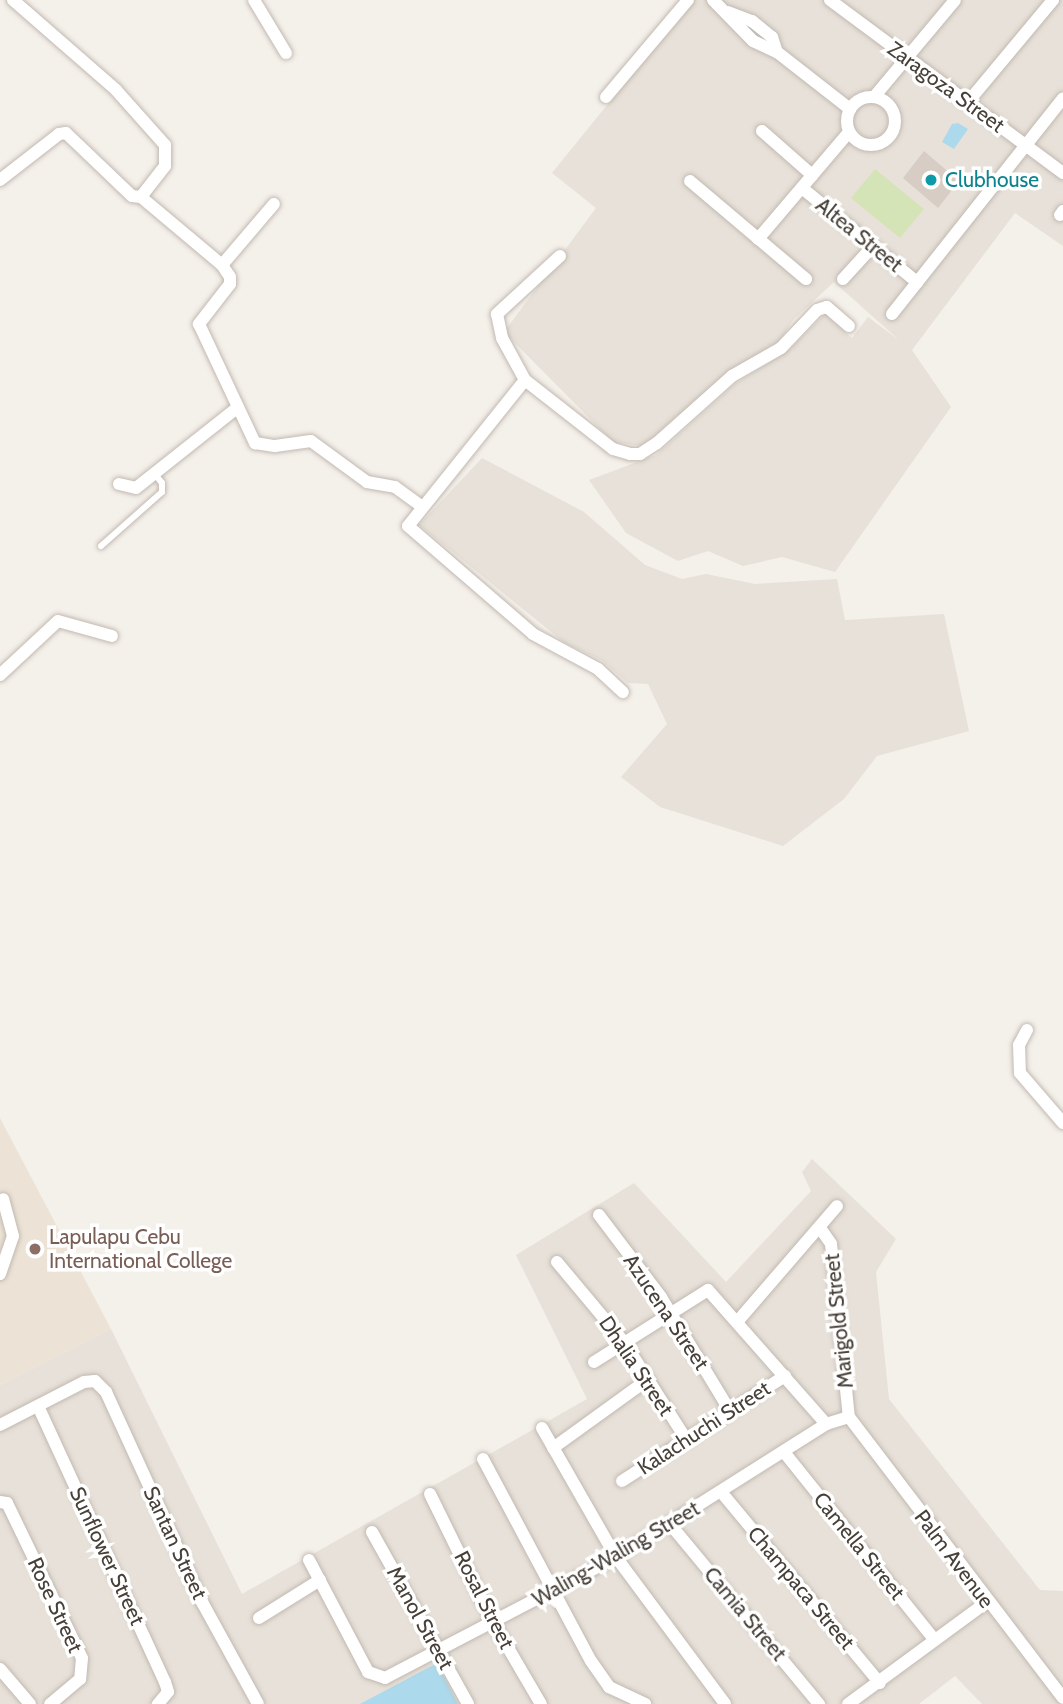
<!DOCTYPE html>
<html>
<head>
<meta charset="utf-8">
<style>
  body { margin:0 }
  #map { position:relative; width:1063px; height:1704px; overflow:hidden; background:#f4f0ea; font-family:Cabin,sans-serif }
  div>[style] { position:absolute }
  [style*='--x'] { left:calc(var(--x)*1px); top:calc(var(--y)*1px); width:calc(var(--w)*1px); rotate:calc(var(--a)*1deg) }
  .residential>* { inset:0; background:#e7e1d9 }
  .education>* { inset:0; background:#ece3d6 }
  .green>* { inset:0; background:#d5e4b7 }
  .water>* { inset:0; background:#acd9eb }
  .building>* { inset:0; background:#d8cdc4 }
  .roads { filter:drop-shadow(0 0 2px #c2b9b1) drop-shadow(0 0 2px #c2b9b1) }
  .lane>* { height:6px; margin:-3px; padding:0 3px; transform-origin:3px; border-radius:3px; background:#fff }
  .street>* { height:12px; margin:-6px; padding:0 6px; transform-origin:6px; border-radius:6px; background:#fff }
  .street>.ring { margin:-6px; padding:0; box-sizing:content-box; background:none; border:12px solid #fff; border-radius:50% }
  .dots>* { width:19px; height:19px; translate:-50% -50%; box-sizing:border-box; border:4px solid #fff; border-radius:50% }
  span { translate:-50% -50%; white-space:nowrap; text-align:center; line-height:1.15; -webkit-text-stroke:7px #fff; paint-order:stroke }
  .street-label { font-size:21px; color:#474039 }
  .culture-label { font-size:21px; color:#0d838f }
  .left { translate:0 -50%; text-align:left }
  .education-label { font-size:21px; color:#785e54 }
</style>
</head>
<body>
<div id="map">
  <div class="residential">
    <div style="clip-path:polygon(692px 0,1063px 0,1063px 246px,1015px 213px,912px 350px,951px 407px,835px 572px,782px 557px,743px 566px,708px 551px,678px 561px,626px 533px,589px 480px,656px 455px,735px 384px,789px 350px,825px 314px,852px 338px,868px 317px,899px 340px,834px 282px,793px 320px,778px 344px,727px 373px,643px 446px,613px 442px,504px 332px,596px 208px,552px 173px)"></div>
    <div style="clip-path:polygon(482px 458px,584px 512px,645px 565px,682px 579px,706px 574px,755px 584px,837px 579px,845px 620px,944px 614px,969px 731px,877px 756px,844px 799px,783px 846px,660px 807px,621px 777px,667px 724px,648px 684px,628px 683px,601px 660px,565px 643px,419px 525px)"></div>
    <div style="clip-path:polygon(812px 1159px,896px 1239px,876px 1272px,889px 1399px,1040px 1590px,1063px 1591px,1063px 1704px,982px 1704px,955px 1676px,919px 1704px,0 1704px,0 1385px,111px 1329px,242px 1594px,587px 1399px,516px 1255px,634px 1183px,726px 1282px,811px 1191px,802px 1172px)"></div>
  </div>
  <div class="education">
    <div style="clip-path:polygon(0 1118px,111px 1329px,0 1385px)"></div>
  </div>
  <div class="green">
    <div style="clip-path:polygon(875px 169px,924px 209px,900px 238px,851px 198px)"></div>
  </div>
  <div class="water">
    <div style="clip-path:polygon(958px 123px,968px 129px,954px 149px,942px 142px,952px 124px)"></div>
    <div style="clip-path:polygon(437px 1663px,458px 1704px,360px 1704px)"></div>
  </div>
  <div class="building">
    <div style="clip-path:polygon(924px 151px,959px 181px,938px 208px,903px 178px)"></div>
  </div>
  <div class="roads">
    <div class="lane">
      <div style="--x:101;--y:546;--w:81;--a:-41.5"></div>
      <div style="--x:162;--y:492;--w:9;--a:-90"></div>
      <div style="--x:162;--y:483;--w:13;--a:-129"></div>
    </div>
    <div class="street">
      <div style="--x:13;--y:0;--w:137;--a:41.1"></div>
      <div style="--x:116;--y:90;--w:74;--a:48.3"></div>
      <div style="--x:165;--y:145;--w:21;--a:90"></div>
      <div style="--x:165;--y:166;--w:39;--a:128"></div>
      <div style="--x:141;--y:197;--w:106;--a:40"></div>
      <div style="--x:222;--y:265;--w:14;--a:56"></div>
      <div style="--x:230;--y:277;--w:7;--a:90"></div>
      <div style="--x:230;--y:284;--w:51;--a:127.8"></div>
      <div style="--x:199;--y:324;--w:132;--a:64.8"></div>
      <div style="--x:255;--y:443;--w:20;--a:9"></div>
      <div style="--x:275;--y:446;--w:36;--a:-8"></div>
      <div style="--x:311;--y:441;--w:69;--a:36.2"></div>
      <div style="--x:367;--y:482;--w:28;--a:10"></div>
      <div style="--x:395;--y:487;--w:34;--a:36"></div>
      <div style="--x:254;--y:0;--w:62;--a:58.9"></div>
      <div style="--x:713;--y:0;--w:57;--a:45.7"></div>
      <div style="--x:753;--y:41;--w:26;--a:25"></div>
      <div style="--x:777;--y:52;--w:93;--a:38"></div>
      <div style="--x:830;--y:0;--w:290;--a:36.6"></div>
      <div style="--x:728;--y:12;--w:26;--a:21"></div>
      <div style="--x:752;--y:21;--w:26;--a:39"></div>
      <div style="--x:772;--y:37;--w:16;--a:72"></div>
      <div style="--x:606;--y:97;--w:127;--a:-49.8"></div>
      <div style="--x:874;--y:97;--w:126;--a:-50.1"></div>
      <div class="ring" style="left:847px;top:97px;width:36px;height:36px"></div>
      <div style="--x:968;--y:102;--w:133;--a:-50.2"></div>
      <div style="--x:762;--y:131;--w:67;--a:41.3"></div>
      <div style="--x:0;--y:180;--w:75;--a:-37.9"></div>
      <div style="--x:59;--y:134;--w:7;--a:-8"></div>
      <div style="--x:66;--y:133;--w:91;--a:43.7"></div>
      <div style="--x:132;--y:196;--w:9;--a:6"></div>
      <div style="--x:690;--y:181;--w:152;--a:40.2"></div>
      <div style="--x:802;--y:188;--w:149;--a:39.3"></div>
      <div style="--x:1060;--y:215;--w:5;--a:-53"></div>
      <div style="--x:758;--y:239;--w:140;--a:-49.6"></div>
      <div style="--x:560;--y:256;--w:86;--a:137.4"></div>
      <div style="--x:497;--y:314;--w:25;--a:78"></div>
      <div style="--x:502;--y:338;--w:48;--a:61.3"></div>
      <div style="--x:525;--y:380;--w:112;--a:38.1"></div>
      <div style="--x:613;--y:449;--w:18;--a:16"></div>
      <div style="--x:630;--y:454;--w:10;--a:0"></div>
      <div style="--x:640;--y:454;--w:20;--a:-33"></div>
      <div style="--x:657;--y:443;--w:101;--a:-41.8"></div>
      <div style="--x:732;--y:376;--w:56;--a:-29.7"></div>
      <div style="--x:781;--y:348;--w:52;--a:-46.5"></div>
      <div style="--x:817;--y:310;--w:10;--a:-17"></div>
      <div style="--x:827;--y:307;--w:29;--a:41"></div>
      <div style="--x:222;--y:265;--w:80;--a:-49.6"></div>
      <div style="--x:843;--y:279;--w:45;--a:-47.7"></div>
      <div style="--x:892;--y:314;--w:275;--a:-51.6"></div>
      <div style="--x:525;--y:380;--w:187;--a:128.7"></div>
      <div style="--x:408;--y:526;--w:165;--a:40.8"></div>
      <div style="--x:533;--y:634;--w:74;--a:28.3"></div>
      <div style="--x:598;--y:669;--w:34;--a:43"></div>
      <div style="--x:119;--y:484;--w:17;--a:13"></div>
      <div style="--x:136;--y:488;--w:129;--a:-38.4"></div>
      <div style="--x:0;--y:675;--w:79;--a:-43"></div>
      <div style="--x:58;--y:621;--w:56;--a:15.5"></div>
      <div style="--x:1027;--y:1030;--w:17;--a:118"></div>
      <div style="--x:1019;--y:1045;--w:28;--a:88"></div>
      <div style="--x:1020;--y:1073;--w:66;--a:49.3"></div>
      <div style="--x:599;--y:1215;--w:103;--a:52.9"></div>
      <div style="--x:661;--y:1297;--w:133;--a:58.8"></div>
      <div style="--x:820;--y:1228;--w:19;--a:55"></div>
      <div style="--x:831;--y:1244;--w:174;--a:84.1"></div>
      <div style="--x:557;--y:1262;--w:104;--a:50.1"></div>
      <div style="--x:624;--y:1342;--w:115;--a:57.4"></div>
      <div style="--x:0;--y:1274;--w:40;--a:-71.1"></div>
      <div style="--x:13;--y:1236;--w:38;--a:-105"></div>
      <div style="--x:737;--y:1322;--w:153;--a:-49.2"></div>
      <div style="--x:594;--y:1362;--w:135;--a:-32.3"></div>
      <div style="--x:708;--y:1290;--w:179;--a:48.6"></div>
      <div style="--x:38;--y:1406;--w:304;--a:65.3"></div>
      <div style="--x:165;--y:1682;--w:10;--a:73"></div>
      <div style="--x:168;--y:1692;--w:16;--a:130"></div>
      <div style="--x:849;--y:1417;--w:353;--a:52.7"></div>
      <div style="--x:0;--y:1425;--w:94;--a:-27.1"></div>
      <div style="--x:84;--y:1382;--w:11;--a:-5"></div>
      <div style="--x:95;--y:1381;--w:16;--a:45"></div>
      <div style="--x:106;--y:1392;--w:231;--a:65.4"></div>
      <div style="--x:202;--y:1602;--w:116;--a:61.2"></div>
      <div style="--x:542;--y:1428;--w:149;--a:60.2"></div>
      <div style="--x:616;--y:1557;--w:183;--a:53.4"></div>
      <div style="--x:553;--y:1448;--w:115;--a:-35.8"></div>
      <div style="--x:784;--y:1452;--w:240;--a:51.3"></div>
      <div style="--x:483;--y:1459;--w:229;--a:61.9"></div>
      <div style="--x:591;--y:1661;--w:32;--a:55"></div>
      <div style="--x:609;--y:1687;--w:40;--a:25"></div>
      <div style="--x:622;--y:1481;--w:194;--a:-32.8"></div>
      <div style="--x:722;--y:1493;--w:247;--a:50.3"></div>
      <div style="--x:430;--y:1494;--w:143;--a:63.8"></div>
      <div style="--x:493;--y:1622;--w:95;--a:59.7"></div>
      <div style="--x:0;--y:1502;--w:7;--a:8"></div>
      <div style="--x:7;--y:1503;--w:172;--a:64.2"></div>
      <div style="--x:82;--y:1658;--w:21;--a:95"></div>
      <div style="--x:80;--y:1679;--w:39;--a:140"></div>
      <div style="--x:670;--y:1524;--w:234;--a:50.4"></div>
      <div style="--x:372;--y:1532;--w:197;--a:60.8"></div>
      <div style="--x:309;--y:1560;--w:127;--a:62.2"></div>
      <div style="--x:368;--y:1672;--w:18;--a:19"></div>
      <div style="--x:385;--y:1678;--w:261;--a:-27.6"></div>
      <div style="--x:616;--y:1557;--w:249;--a:-32.3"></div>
      <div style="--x:826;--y:1424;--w:24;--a:-17"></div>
      <div style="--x:259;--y:1618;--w:72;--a:-31.9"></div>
      <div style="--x:0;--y:1669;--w:46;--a:49.4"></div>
      <div style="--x:848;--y:1704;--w:172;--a:-36.3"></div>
    </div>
  </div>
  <div class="dots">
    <div style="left:931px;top:180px;background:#0f9aa8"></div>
    <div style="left:35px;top:1249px;background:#8d6e63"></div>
  </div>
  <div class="street-label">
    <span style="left:946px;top:87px;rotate:36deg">Zaragoza Street</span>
    <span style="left:859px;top:235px;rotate:39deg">Altea Street</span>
    <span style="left:666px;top:1312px;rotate:56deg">Azucena Street</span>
    <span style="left:839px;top:1321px;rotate:-96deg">Marigold Street</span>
    <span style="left:636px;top:1366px;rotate:56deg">Dhalia Street</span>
    <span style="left:704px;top:1428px;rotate:-33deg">Kalachuchi Street</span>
    <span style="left:175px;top:1543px;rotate:65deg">Santan Street</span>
    <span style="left:859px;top:1546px;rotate:51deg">Camella Street</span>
    <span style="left:616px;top:1554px;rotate:-30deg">Waling-Waling Street</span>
    <span style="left:107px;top:1556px;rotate:65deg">Sunflower Street</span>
    <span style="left:954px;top:1559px;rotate:53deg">Palm Avenue</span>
    <span style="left:801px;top:1588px;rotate:50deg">Champaca Street</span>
    <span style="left:484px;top:1600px;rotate:63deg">Rosal Street</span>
    <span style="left:55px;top:1605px;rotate:65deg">Rose Street</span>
    <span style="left:745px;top:1614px;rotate:50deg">Camia Street</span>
    <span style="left:420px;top:1618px;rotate:61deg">Manol Street</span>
  </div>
  <div class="culture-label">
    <span class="left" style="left:945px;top:180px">Clubhouse</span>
  </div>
  <div class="education-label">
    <span class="left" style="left:49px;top:1249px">Lapulapu Cebu<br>International College</span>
  </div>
</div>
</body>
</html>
